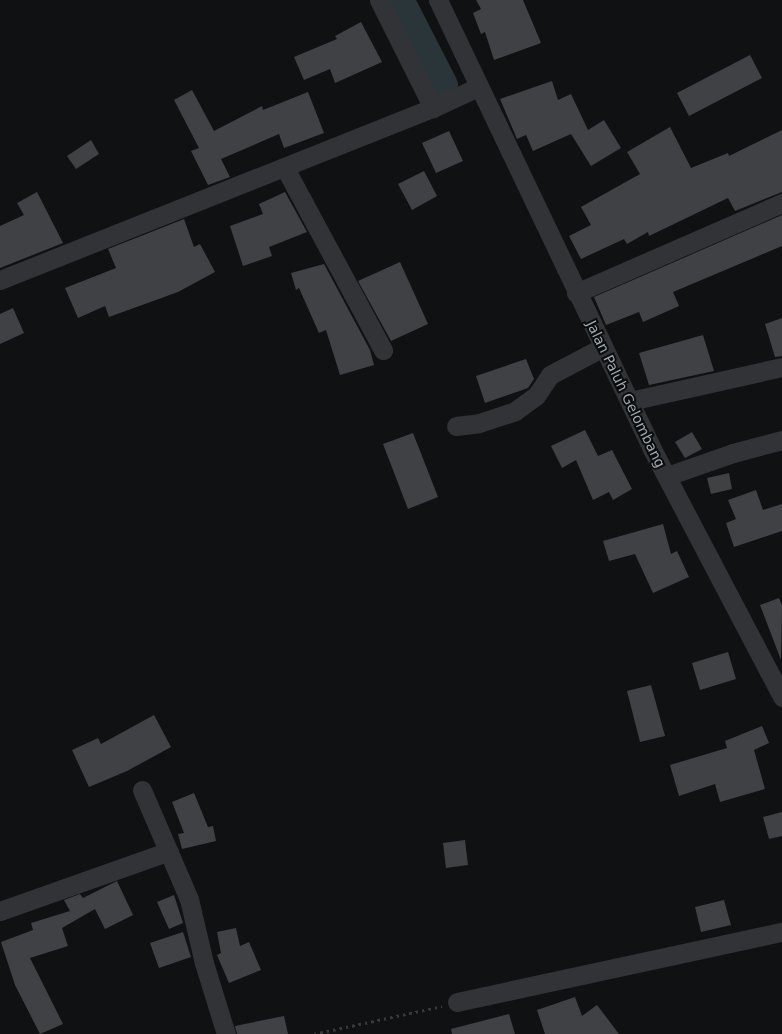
<!DOCTYPE html>
<html>
<head>
<meta charset="utf-8">
<style>
  body { margin:0 }
  #map { position:relative; width:782px; height:1034px; overflow:hidden; background:#101112; font-family:"DejaVu Sans",sans-serif }
  div>[style] { position:absolute }
  [style*='--x'] { left:calc(var(--x)*1px); top:calc(var(--y)*1px); width:calc(var(--w)*1px); rotate:calc(var(--a)*1deg) }
  .river>* { height:34px; margin:-17px; padding:0 17px; transform-origin:17px; border-radius:17px; background:#2a353a }
  .building>* { inset:0; background:#3f4145 }
  .path>* { height:3px; margin-top:-1.5px; transform-origin:0; background:repeating-linear-gradient(90deg,#383a3e 0 2.5px,transparent 0 6.5px) }
  .minor>* { height:19px; margin:-9.5px; padding:0 9.5px; transform-origin:9.5px; border-radius:9.5px; background:#313337 }
  span { translate:-50% -50%; white-space:nowrap; text-align:center; line-height:1.15; -webkit-text-stroke:4px #0b0c0d; paint-order:stroke }
  .street-label { font-size:14px; color:#a2aab2 }
</style>
</head>
<body>
<div id="map">
  <div class="river">
    <div style="--x:397;--y:0;--w:97;--a:62.9"></div>
  </div>
  <div class="building">
    <div style="clip-path:polygon(476px 0,523px 0,541px 43px,494px 60px,485px 32px,481px 34px,473px 13px,481px 9px)"></div>
    <div style="clip-path:polygon(361px 22px,382px 62px,335px 83px,330px 69px,304px 80px,294px 57px,337px 39px,335px 36px)"></div>
    <div style="clip-path:polygon(750px 55px,762px 78px,689px 116px,677px 93px)"></div>
    <div style="clip-path:polygon(552px 81px,558px 100px,571px 94px,588px 130px,604px 120px,621px 148px,591px 166px,571px 134px,533px 151px,526px 135px,517px 139px,500px 99px)"></div>
    <div style="clip-path:polygon(192px 90px,214px 131px,262px 106px,263px 110px,308px 92px,324px 133px,284px 148px,279px 134px,221px 159px,230px 177px,208px 185px,191px 151px,199px 148px,174px 100px)"></div>
    <div style="clip-path:polygon(670px 127px,691px 168px,728px 153px,729px 156px,782px 130px,782px 192px,735px 211px,728px 198px,649px 236px,648px 232px,627px 244px,624px 239px,581px 259px,569px 236px,591px 225px,581px 207px,640px 174px,627px 152px)"></div>
    <div style="clip-path:polygon(449px 131px,463px 161px,436px 173px,422px 143px)"></div>
    <div style="clip-path:polygon(91px 140px,99px 154px,76px 169px,67px 156px)"></div>
    <div style="clip-path:polygon(424px 171px,437px 196px,412px 210px,398px 184px)"></div>
    <div style="clip-path:polygon(37px 192px,63px 243px,0 268px,0 226px,24px 215px,17px 203px)"></div>
    <div style="clip-path:polygon(285px 192px,307px 232px,269px 247px,272px 256px,243px 266px,230px 226px,263px 214px,259px 204px)"></div>
    <div style="clip-path:polygon(782px 215px,782px 246px,673px 292px,679px 306px,643px 322px,639px 312px,606px 325px,594px 297px)"></div>
    <div style="clip-path:polygon(184px 219px,194px 247px,200px 244px,215px 272px,178px 292px,109px 317px,105px 306px,78px 318px,65px 288px,116px 268px,108px 249px)"></div>
    <div style="clip-path:polygon(400px 262px,428px 324px,391px 341px,358px 281px)"></div>
    <div style="clip-path:polygon(324px 264px,370px 350px,374px 365px,340px 375px,326px 330px,319px 333px,299px 288px,296px 290px,291px 273px)"></div>
    <div style="clip-path:polygon(13px 308px,24px 333px,0 344px,0 314px)"></div>
    <div style="clip-path:polygon(782px 318px,782px 356px,775px 357px,765px 324px)"></div>
    <div style="clip-path:polygon(703px 335px,714px 371px,649px 385px,639px 353px)"></div>
    <div style="clip-path:polygon(526px 359px,534px 379px,528px 388px,485px 403px,476px 376px)"></div>
    <div style="clip-path:polygon(585px 430px,598px 456px,612px 450px,632px 489px,613px 500px,609px 492px,593px 500px,576px 460px,562px 468px,551px 446px)"></div>
    <div style="clip-path:polygon(692px 432px,702px 449px,685px 458px,675px 442px)"></div>
    <div style="clip-path:polygon(413px 433px,438px 497px,408px 509px,383px 444px)"></div>
    <div style="clip-path:polygon(729px 473px,732px 489px,711px 494px,707px 478px)"></div>
    <div style="clip-path:polygon(756px 490px,763px 510px,782px 504px,782px 531px,734px 547px,726px 523px,736px 519px,728px 500px)"></div>
    <div style="clip-path:polygon(663px 524px,671px 554px,677px 551px,689px 577px,653px 593px,635px 554px,609px 561px,603px 541px)"></div>
    <div style="clip-path:polygon(779px 598px,782px 606px,781px 660px,760px 605px)"></div>
    <div style="clip-path:polygon(728px 652px,736px 679px,700px 690px,692px 663px)"></div>
    <div style="clip-path:polygon(651px 685px,665px 736px,640px 742px,627px 691px)"></div>
    <div style="clip-path:polygon(154px 715px,171px 747px,127px 771px,89px 787px,72px 750px,98px 738px,101px 744px)"></div>
    <div style="clip-path:polygon(762px 726px,769px 743px,754px 750px,765px 789px,720px 802px,715px 784px,679px 796px,670px 765px,727px 748px,725px 741px)"></div>
    <div style="clip-path:polygon(194px 793px,208px 827px,213px 826px,216px 841px,182px 849px,178px 834px,184px 833px,172px 802px)"></div>
    <div style="clip-path:polygon(782px 812px,782px 836px,769px 839px,763px 817px)"></div>
    <div style="clip-path:polygon(465px 840px,468px 865px,446px 868px,443px 843px)"></div>
    <div style="clip-path:polygon(117px 881px,133px 915px,105px 929px,95px 909px,62px 928px,68px 946px,30px 958px,63px 1024px,40px 1034px,15px 985px,1px 942px,33px 930px,31px 923px,70px 911px,64px 900px,80px 894px,83px 898px)"></div>
    <div style="clip-path:polygon(174px 895px,183px 923px,169px 929px,157px 902px)"></div>
    <div style="clip-path:polygon(724px 900px,731px 925px,701px 932px,695px 907px)"></div>
    <div style="clip-path:polygon(236px 928px,240px 946px,249px 942px,261px 970px,229px 983px,217px 955px,221px 953px,217px 932px)"></div>
    <div style="clip-path:polygon(183px 932px,191px 957px,159px 968px,150px 943px)"></div>
    <div style="clip-path:polygon(575px 997px,582px 1016px,597px 1005px,619px 1034px,545px 1034px,537px 1010px)"></div>
    <div style="clip-path:polygon(509px 1014px,515px 1034px,452px 1034px,451px 1029px)"></div>
    <div style="clip-path:polygon(284px 1016px,288px 1034px,237px 1034px,235px 1026px)"></div>
  </div>
  <div class="path">
    <div style="--x:314;--y:1034;--w:131;--a:-12.3"></div>
  </div>
  <div class="minor">
    <div style="--x:379;--y:0;--w:121;--a:63.4"></div>
    <div style="--x:438;--y:0;--w:497;--a:64.5"></div>
    <div style="--x:652;--y:449;--w:280;--a:62.3"></div>
    <div style="--x:285;--y:168;--w:207;--a:61.7"></div>
    <div style="--x:0;--y:280;--w:466;--a:-21.7"></div>
    <div style="--x:433;--y:108;--w:50;--a:-25"></div>
    <div style="--x:576;--y:293;--w:225;--a:-23.6"></div>
    <div style="--x:630;--y:401;--w:156;--a:-12.6"></div>
    <div style="--x:456;--y:426;--w:23;--a:-7"></div>
    <div style="--x:479;--y:423;--w:38;--a:-18"></div>
    <div style="--x:515;--y:411;--w:26;--a:-36"></div>
    <div style="--x:536;--y:396;--w:25;--a:-56"></div>
    <div style="--x:550;--y:375;--w:60;--a:-27.8"></div>
    <div style="--x:667;--y:476;--w:70;--a:-19.2"></div>
    <div style="--x:733;--y:453;--w:51;--a:-14.9"></div>
    <div style="--x:142;--y:790;--w:119;--a:66.7"></div>
    <div style="--x:189;--y:899;--w:66;--a:76.8"></div>
    <div style="--x:204;--y:963;--w:74;--a:72.8"></div>
    <div style="--x:0;--y:911;--w:179;--a:-19.5"></div>
    <div style="--x:457;--y:1002;--w:332;--a:-12.2"></div>
  </div>
  <div class="street-label">
    <span style="left:626px;top:394px;rotate:64deg">Jalan Paluh Gelombang</span>
  </div>
</div>
</body>
</html>
